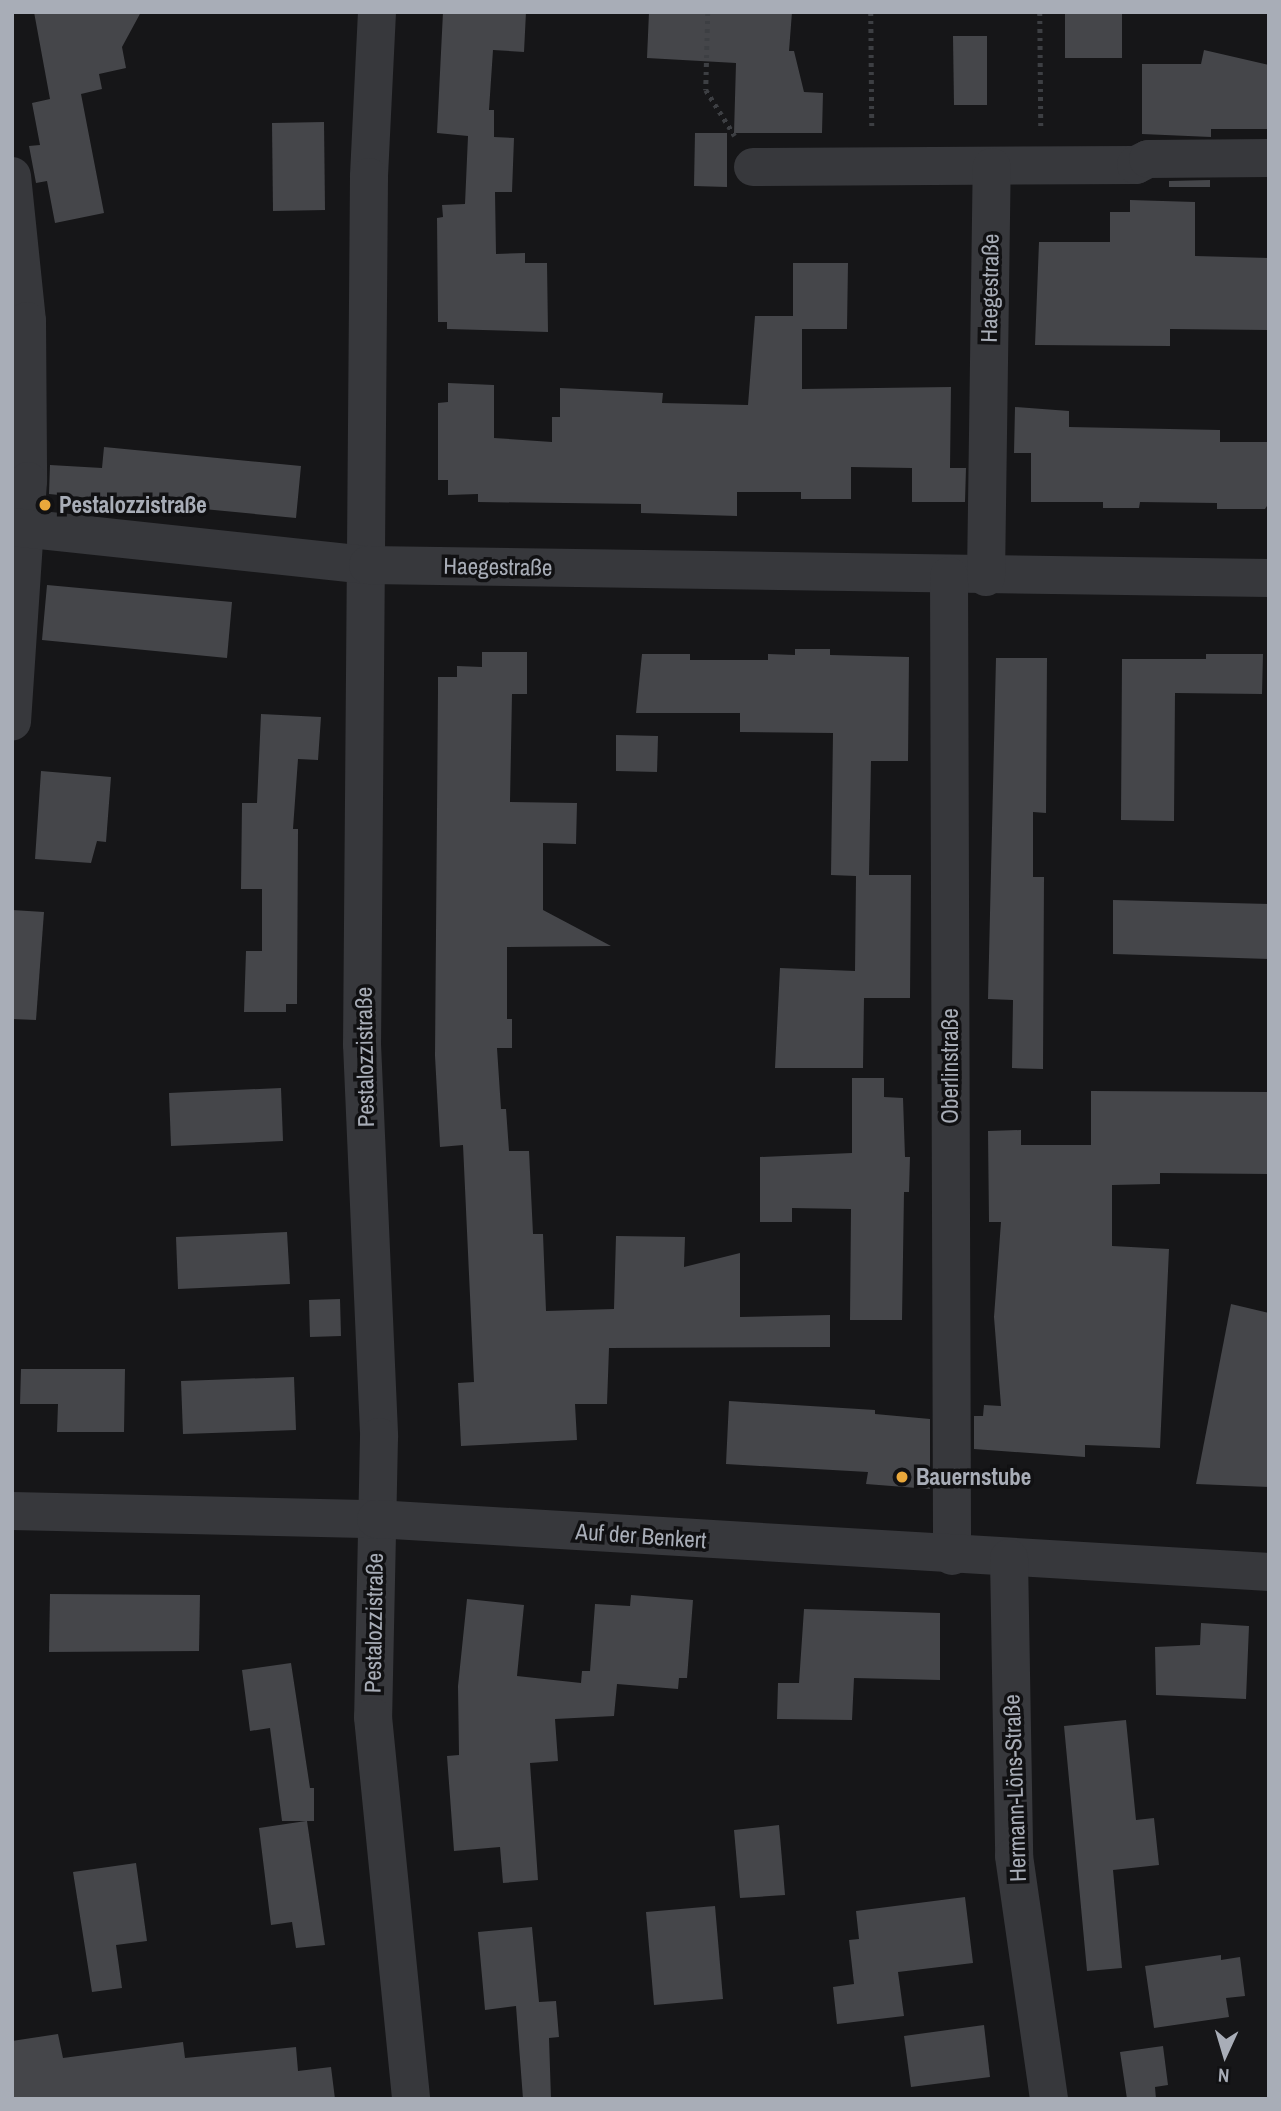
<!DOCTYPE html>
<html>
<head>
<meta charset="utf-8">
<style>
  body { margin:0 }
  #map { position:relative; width:1281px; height:2111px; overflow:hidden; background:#161618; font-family:"Archivo Narrow",sans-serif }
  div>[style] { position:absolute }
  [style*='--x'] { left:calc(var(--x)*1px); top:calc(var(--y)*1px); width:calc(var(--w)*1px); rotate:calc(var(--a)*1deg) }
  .building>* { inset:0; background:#45464a }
  .path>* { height:4.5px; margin-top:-2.25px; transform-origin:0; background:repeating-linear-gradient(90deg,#3d3f43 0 3.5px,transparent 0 8.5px) }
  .minor>* { height:38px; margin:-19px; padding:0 19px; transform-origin:19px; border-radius:19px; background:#37383c }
  .dots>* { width:19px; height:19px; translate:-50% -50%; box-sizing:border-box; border:4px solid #111113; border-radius:50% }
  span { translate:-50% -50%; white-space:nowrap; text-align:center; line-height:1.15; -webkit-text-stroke:7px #111113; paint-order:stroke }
  .street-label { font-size:23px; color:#a8adb7 }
  .poi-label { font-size:23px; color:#a8adb7; font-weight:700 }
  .left { translate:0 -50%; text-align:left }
  .frame { position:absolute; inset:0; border:14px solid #a8adb7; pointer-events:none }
  .north { position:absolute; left:1190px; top:2020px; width:70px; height:70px; -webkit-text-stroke:5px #111113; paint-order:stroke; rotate:184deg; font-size:19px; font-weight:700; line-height:28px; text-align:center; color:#a8adb7 }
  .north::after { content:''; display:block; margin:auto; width:24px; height:32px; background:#a8adb7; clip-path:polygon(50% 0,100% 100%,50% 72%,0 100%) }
</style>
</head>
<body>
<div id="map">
  <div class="building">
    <div style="clip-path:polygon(34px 12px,141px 12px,122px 47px,126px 68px,99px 74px,102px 89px,81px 94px,104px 213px,55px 223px,47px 181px,36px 183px,29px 146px,40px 145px,32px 103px,50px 99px)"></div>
    <div style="clip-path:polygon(443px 12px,526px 12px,524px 52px,493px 50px,489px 110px,494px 110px,494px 137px,514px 138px,512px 192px,495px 192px,496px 254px,525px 253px,525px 263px,547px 263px,548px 332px,447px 329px,447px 322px,438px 322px,437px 218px,443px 217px,442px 205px,465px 204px,468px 136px,437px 133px)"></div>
    <div style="clip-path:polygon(649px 12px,792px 12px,789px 51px,794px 51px,804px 92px,823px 93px,822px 133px,734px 133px,736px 63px,647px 58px)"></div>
    <div style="clip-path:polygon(1065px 12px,1122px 12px,1122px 58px,1065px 58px)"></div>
    <div style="clip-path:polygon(953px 36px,987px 36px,987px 105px,954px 105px)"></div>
    <div style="clip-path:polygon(1204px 50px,1269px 65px,1269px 129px,1211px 129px,1211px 137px,1142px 134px,1142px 64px,1201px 64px)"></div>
    <div style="clip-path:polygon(324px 122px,325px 210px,273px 211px,272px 123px)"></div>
    <div style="clip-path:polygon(695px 133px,727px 133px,727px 187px,694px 186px)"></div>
    <div style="clip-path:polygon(1210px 180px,1210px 187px,1169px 187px,1169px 181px)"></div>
    <div style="clip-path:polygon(1130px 200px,1195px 202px,1195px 256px,1269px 258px,1269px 330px,1170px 329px,1170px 346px,1035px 345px,1039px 242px,1110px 242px,1110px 212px,1130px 212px)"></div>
    <div style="clip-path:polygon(793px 263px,848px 263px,847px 329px,802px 329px,802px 389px,951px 387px,950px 468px,966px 468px,965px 502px,912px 502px,912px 468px,851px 467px,851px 499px,801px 499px,801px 492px,737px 492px,737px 516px,641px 513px,641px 504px,478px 502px,478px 494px,448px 495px,448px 480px,438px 480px,438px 403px,448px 402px,448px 383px,494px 385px,494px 438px,552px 442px,552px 417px,560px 417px,560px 388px,663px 393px,662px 403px,748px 405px,755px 316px,793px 316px)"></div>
    <div style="clip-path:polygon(1015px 407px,1069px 411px,1069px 427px,1220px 430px,1220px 442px,1269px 442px,1269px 503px,1265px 509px,1217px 509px,1217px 503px,1140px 502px,1139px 508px,1103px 508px,1103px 502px,1031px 502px,1031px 453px,1014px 453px)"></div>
    <div style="clip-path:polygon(104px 447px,301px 466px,296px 518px,49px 494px,50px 465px,102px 468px)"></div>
    <div style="clip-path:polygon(47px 585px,232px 602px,227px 658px,42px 640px)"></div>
    <div style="clip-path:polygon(795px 649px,830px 649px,830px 655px,909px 657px,908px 761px,871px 761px,869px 875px,911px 875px,910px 998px,864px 998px,863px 1068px,775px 1068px,780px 968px,855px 971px,856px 876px,831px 875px,833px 733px,740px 732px,740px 713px,636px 713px,642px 654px,690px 654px,690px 660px,768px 660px,768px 654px,795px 655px)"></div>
    <div style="clip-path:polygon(482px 652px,527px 652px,527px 694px,512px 694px,510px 802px,577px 803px,576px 844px,543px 843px,543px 910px,611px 946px,507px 947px,507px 1019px,512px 1019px,512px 1048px,497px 1048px,501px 1109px,506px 1109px,509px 1151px,529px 1151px,533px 1234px,543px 1234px,546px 1311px,614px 1309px,616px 1236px,685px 1237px,684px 1267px,740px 1253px,740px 1317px,830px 1315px,830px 1347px,609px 1348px,607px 1404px,575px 1404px,577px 1440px,461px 1446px,458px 1383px,474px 1382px,463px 1145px,440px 1147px,435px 1056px,438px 690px,438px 677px,457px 677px,457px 666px,482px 667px)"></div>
    <div style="clip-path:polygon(1206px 654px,1263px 654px,1262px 694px,1175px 693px,1174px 821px,1121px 820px,1122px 659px,1206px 659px)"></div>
    <div style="clip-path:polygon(996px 658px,1047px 658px,1046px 813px,1033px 812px,1033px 877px,1044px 877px,1043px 1069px,1012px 1068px,1013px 1000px,988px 999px)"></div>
    <div style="clip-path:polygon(261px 714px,321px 717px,318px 760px,298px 759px,293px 829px,298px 829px,297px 1004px,286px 1004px,286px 1012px,244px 1012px,246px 951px,262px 951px,262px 889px,241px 889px,242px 803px,257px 803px)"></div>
    <div style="clip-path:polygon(616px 735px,658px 736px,657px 772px,616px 771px)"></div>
    <div style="clip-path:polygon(41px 771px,111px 777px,106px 842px,97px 841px,91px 863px,35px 859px)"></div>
    <div style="clip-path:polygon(1113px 900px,1269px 904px,1269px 959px,1113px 954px)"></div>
    <div style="clip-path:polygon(12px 910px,44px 912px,36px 1020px,12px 1019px)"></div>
    <div style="clip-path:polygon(852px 1078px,884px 1078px,884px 1097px,903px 1098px,905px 1157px,910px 1157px,909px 1192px,904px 1192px,902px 1320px,850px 1320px,851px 1209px,792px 1208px,792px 1222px,760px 1222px,760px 1157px,852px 1153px)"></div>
    <div style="clip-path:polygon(281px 1088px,283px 1141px,171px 1146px,169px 1093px)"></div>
    <div style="clip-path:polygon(1091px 1091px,1269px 1092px,1269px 1174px,1160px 1173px,1160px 1184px,1112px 1185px,1112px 1246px,1169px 1249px,1160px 1448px,1085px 1445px,1085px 1457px,974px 1449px,974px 1416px,983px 1416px,984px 1405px,1001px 1406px,994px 1317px,1001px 1222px,989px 1222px,988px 1131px,1021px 1130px,1021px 1145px,1091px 1145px)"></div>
    <div style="clip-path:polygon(287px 1232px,290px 1284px,178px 1289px,176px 1237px)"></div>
    <div style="clip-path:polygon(340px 1299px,341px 1336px,310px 1337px,309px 1300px)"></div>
    <div style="clip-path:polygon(1231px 1304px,1269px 1313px,1269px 1487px,1196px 1484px)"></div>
    <div style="clip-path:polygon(21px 1369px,125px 1369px,124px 1432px,57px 1432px,58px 1404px,20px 1404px)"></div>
    <div style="clip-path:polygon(294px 1377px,296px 1430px,183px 1434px,181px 1381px)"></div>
    <div style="clip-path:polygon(729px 1401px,875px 1410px,875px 1414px,930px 1419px,930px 1489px,866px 1484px,868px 1472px,726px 1464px)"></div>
    <div style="clip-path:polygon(50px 1594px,200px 1595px,199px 1651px,49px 1652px)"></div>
    <div style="clip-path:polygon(631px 1595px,693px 1600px,687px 1678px,679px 1678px,678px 1689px,617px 1684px,614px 1716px,555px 1719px,558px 1761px,530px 1763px,538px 1880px,503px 1883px,500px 1847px,454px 1851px,447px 1756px,459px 1755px,458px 1686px,467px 1599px,524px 1605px,517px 1676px,581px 1683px,582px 1671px,590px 1671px,595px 1604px,630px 1606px)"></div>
    <div style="clip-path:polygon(804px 1609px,940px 1613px,940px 1680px,854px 1678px,852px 1720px,777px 1719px,778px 1683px,799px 1683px)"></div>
    <div style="clip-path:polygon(1201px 1623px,1249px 1626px,1246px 1699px,1156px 1695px,1155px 1647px,1200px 1645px)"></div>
    <div style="clip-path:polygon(291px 1663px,310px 1788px,314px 1788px,314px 1821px,307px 1821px,325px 1945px,296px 1948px,292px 1922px,271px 1925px,259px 1828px,306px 1821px,282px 1821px,270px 1728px,250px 1731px,242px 1670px)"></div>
    <div style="clip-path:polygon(1126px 1720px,1136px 1820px,1154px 1818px,1159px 1865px,1113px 1870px,1122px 1968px,1087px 1971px,1064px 1726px)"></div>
    <div style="clip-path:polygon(779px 1825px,785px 1895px,740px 1898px,734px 1830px)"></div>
    <div style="clip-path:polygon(136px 1863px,147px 1941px,116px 1945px,122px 1988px,92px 1992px,73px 1872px)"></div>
    <div style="clip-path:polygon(965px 1897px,973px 1963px,898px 1972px,904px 2016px,837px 2024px,833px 1987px,854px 1984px,849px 1940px,859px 1939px,856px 1911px)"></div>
    <div style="clip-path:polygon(715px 1906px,723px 1999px,654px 2005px,646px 1912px)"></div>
    <div style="clip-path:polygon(532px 1927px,539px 2002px,556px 2001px,559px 2037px,549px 2038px,551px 2099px,523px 2099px,516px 2006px,485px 2010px,478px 1932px)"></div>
    <div style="clip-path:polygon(1221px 1955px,1221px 1960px,1240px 1957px,1245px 1996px,1226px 1998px,1229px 2017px,1154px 2028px,1145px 1966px)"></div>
    <div style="clip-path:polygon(984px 2025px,990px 2077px,911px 2087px,904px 2036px)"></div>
    <div style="clip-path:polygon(58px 2034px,63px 2058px,183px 2042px,185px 2058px,296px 2047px,298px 2071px,331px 2067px,335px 2099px,12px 2099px,12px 2041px)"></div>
    <div style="clip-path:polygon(1163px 2046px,1168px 2085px,1155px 2087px,1156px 2099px,1127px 2099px,1120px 2052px)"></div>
  </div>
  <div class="path">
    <div style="--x:708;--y:12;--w:78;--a:91.5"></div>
    <div style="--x:706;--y:90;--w:54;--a:57.8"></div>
    <div style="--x:871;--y:12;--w:115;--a:89.5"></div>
    <div style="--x:1040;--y:12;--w:115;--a:89.5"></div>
  </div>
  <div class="minor">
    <div style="--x:377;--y:12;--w:165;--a:92.8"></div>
    <div style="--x:369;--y:177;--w:867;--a:90.46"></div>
    <div style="--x:362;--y:1044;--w:393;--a:87.5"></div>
    <div style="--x:379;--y:1437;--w:280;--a:91.2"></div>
    <div style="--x:373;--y:1717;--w:384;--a:84.3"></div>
    <div style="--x:753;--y:167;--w:383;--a:-0.3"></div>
    <div style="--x:1136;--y:165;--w:13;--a:-27"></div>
    <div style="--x:1148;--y:159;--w:121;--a:-0.5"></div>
    <div style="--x:12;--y:176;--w:146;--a:84.1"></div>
    <div style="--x:27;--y:321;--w:160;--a:89.6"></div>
    <div style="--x:28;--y:481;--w:241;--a:93.8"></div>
    <div style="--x:12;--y:527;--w:358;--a:6.1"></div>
    <div style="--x:368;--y:565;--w:901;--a:0.83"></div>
    <div style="--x:949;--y:576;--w:980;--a:89.82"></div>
    <div style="--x:986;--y:577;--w:410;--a:-89.2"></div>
    <div style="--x:12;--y:1511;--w:364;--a:1.3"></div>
    <div style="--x:376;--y:1519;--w:895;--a:3.4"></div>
    <div style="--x:1009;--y:1558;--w:298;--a:89"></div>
    <div style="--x:1014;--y:1856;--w:246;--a:81.8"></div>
  </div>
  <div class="dots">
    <div style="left:45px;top:505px;background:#eaa83b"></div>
    <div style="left:902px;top:1477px;background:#eaa83b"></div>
  </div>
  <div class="street-label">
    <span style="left:990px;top:288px;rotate:-89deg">Haegestraße</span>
    <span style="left:498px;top:567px;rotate:1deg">Haegestraße</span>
    <span style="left:365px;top:1057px;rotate:-91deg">Pestalozzistraße</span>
    <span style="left:950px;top:1066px;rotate:-90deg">Oberlinstraße</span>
    <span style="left:641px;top:1536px;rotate:4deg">Auf der Benkert</span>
    <span style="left:374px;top:1623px;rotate:-89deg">Pestalozzistraße</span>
    <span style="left:1015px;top:1788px;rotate:-92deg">Hermann-Löns-Straße</span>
  </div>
  <div class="poi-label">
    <span class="left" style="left:59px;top:505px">Pestalozzistraße</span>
    <span class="left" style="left:916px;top:1477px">Bauernstube</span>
  </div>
  <div class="frame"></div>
  <div class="north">N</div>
</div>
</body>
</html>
